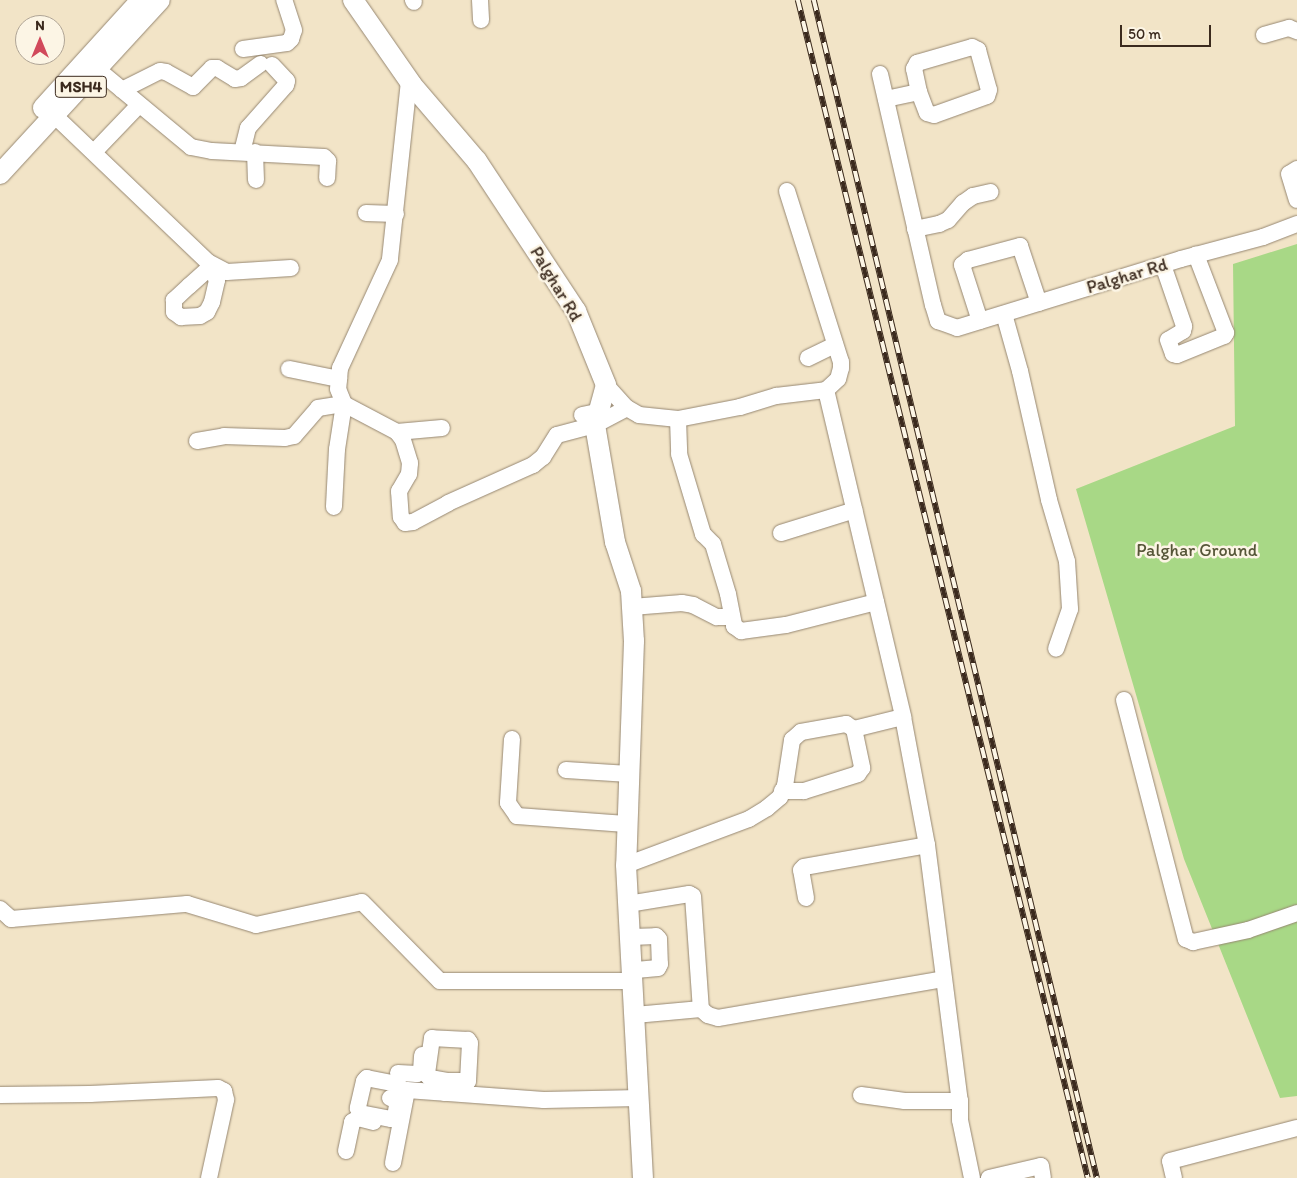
<!DOCTYPE html>
<html>
<head>
<meta charset="utf-8">
<style>
  body { margin:0 }
  #map { position:relative; width:1297px; height:1178px; overflow:hidden; background:#f2e4c7; font-family:Itim,sans-serif }
  div>[style] { position:absolute }
  [style*='--x'] { left:calc(var(--x)*1px); top:calc(var(--y)*1px); width:calc(var(--w)*1px); rotate:calc(var(--a)*1deg) }
  .green>* { inset:0; background:#a8d886 }
  .roads { filter:drop-shadow(0 0 1px #968772) drop-shadow(0 0 1px #968772) }
  .minor>* { height:16px; margin:-8px; padding:0 8px; transform-origin:8px; border-radius:8px; background:#fff }
  .major>* { height:20px; margin:-10px; padding:0 10px; transform-origin:10px; border-radius:10px; background:#fff }
  .rail>* { height:5.5px; margin-top:-2.75px; transform-origin:0; background:repeating-linear-gradient(90deg,#fcf5e5 0 11px,#3b2a1e 0 22px); box-sizing:border-box; border-block:1px solid #3b2a1e }
  span { translate:-50% -50%; white-space:nowrap; text-align:center; line-height:1.15; -webkit-text-stroke:5px #fcf5e5; paint-order:stroke }
  .shield-label span { padding:1px 4px; background:#fcf5e5; border:1px solid; border-radius:4px; -webkit-text-stroke-width:0 }
  .shield-label { font-size:16px; color:#3b2a1e; font-weight:700 }
  .street-label { font-size:18px; color:#3b2a1e }
  .park-label { font-size:18px; color:#565638 }
  .north { position:absolute; left:15px; top:15px; width:50px; height:50px; box-sizing:border-box; background:#fcf5e5; border:1px solid #afa495; border-radius:50%; rotate:0deg; font-size:14px; font-weight:700; line-height:20px; text-align:center; color:#3b2a1e }
  .north::after { content:''; display:block; margin:auto; width:18px; height:22px; background:#d1495b; clip-path:polygon(50% 0,100% 100%,50% 72%,0 100%) }
  .scale { position:absolute; left:1120px; top:25px; width:91px; height:22px; box-sizing:border-box; border:2px solid #3b2a1e; border-top:0; padding-left:6px; font-size:15px; line-height:18px; white-space:nowrap; color:#3b2a1e; -webkit-text-stroke:4px #fcf5e5; paint-order:stroke }
</style>
</head>
<body>
<div id="map">
  <div class="green">
    <div style="clip-path:polygon(1297px 244px,1297px 1096px,1280px 1098px,1184px 859px,1076px 489px,1235px 426px,1233px 264px)"></div>
  </div>
  <div class="roads">
    <div class="minor">
      <div style="--x:413;--y:0;--w:2;--a:63"></div>
      <div style="--x:480;--y:0;--w:20;--a:87"></div>
      <div style="--x:1264;--y:35;--w:26;--a:-16"></div>
      <div style="--x:1289;--y:28;--w:9;--a:21"></div>
      <div style="--x:243;--y:49;--w:44;--a:-7.8"></div>
      <div style="--x:287;--y:43;--w:6;--a:-45"></div>
      <div style="--x:291;--y:39;--w:9;--a:-72"></div>
      <div style="--x:294;--y:30;--w:32;--a:-108"></div>
      <div style="--x:97;--y:69;--w:122;--a:39.7"></div>
      <div style="--x:191;--y:147;--w:21;--a:11"></div>
      <div style="--x:212;--y:151;--w:112;--a:3.1"></div>
      <div style="--x:324;--y:157;--w:6;--a:45"></div>
      <div style="--x:328;--y:161;--w:17;--a:93"></div>
      <div style="--x:880;--y:74;--w:237;--a:77.1"></div>
      <div style="--x:933;--y:305;--w:17;--a:73"></div>
      <div style="--x:938;--y:321;--w:20;--a:20"></div>
      <div style="--x:957;--y:328;--w:234;--a:-17.1"></div>
      <div style="--x:1181;--y:259;--w:85;--a:-15"></div>
      <div style="--x:1263;--y:237;--w:36;--a:-21"></div>
      <div style="--x:409;--y:81;--w:180;--a:96.1"></div>
      <div style="--x:390;--y:260;--w:119;--a:114.8"></div>
      <div style="--x:340;--y:368;--w:21;--a:95"></div>
      <div style="--x:338;--y:389;--w:16;--a:68"></div>
      <div style="--x:344;--y:404;--w:60;--a:27.8"></div>
      <div style="--x:397;--y:432;--w:10;--a:53"></div>
      <div style="--x:403;--y:440;--w:24;--a:73"></div>
      <div style="--x:410;--y:463;--w:11;--a:95"></div>
      <div style="--x:409;--y:474;--w:20;--a:120"></div>
      <div style="--x:399;--y:491;--w:26;--a:86"></div>
      <div style="--x:401;--y:517;--w:7;--a:56"></div>
      <div style="--x:405;--y:523;--w:8;--a:-7"></div>
      <div style="--x:413;--y:522;--w:40;--a:-28"></div>
      <div style="--x:448;--y:503;--w:93;--a:-24.1"></div>
      <div style="--x:533;--y:465;--w:13;--a:-39"></div>
      <div style="--x:543;--y:457;--w:26;--a:-58"></div>
      <div style="--x:557;--y:435;--w:39;--a:-15"></div>
      <div style="--x:595;--y:425;--w:36;--a:-28"></div>
      <div style="--x:122;--y:90;--w:42;--a:-26.6"></div>
      <div style="--x:160;--y:71;--w:6;--a:9"></div>
      <div style="--x:166;--y:72;--w:31;--a:29"></div>
      <div style="--x:193;--y:87;--w:27;--a:-45"></div>
      <div style="--x:212;--y:68;--w:5;--a:0"></div>
      <div style="--x:217;--y:68;--w:21;--a:31"></div>
      <div style="--x:235;--y:79;--w:6;--a:-9"></div>
      <div style="--x:241;--y:78;--w:24;--a:-36"></div>
      <div style="--x:886;--y:99;--w:34;--a:-12"></div>
      <div style="--x:919;--y:92;--w:24;--a:-102"></div>
      <div style="--x:914;--y:69;--w:7;--a:-63"></div>
      <div style="--x:917;--y:63;--w:57;--a:-16.2"></div>
      <div style="--x:972;--y:47;--w:7;--a:27"></div>
      <div style="--x:978;--y:50;--w:41;--a:74.6"></div>
      <div style="--x:989;--y:90;--w:6;--a:108"></div>
      <div style="--x:987;--y:96;--w:56;--a:160.3"></div>
      <div style="--x:934;--y:115;--w:7;--a:-164"></div>
      <div style="--x:927;--y:113;--w:22;--a:-111"></div>
      <div style="--x:54;--y:115;--w:213;--a:43.7"></div>
      <div style="--x:208;--y:262;--w:21;--a:28"></div>
      <div style="--x:227;--y:272;--w:64;--a:-3.6"></div>
      <div style="--x:94;--y:152;--w:65;--a:-46.2"></div>
      <div style="--x:242;--y:152;--w:25;--a:-76"></div>
      <div style="--x:248;--y:128;--w:57;--a:-48.5"></div>
      <div style="--x:286;--y:85;--w:4;--a:-76"></div>
      <div style="--x:287;--y:81;--w:22;--a:-133"></div>
      <div style="--x:255;--y:152;--w:28;--a:88"></div>
      <div style="--x:1297;--y:169;--w:9;--a:148"></div>
      <div style="--x:1289;--y:174;--w:27;--a:73"></div>
      <div style="--x:787;--y:191;--w:179;--a:72.5"></div>
      <div style="--x:841;--y:362;--w:6;--a:90"></div>
      <div style="--x:841;--y:368;--w:11;--a:105"></div>
      <div style="--x:838;--y:379;--w:16;--a:137"></div>
      <div style="--x:366;--y:213;--w:30;--a:2"></div>
      <div style="--x:915;--y:229;--w:25;--a:-12"></div>
      <div style="--x:939;--y:224;--w:10;--a:-24"></div>
      <div style="--x:948;--y:220;--w:23;--a:-49"></div>
      <div style="--x:963;--y:203;--w:12;--a:-35"></div>
      <div style="--x:973;--y:196;--w:18;--a:-13"></div>
      <div style="--x:1163;--y:265;--w:65;--a:71"></div>
      <div style="--x:1184;--y:326;--w:5;--a:101"></div>
      <div style="--x:1183;--y:331;--w:17;--a:149"></div>
      <div style="--x:1168;--y:340;--w:15;--a:70"></div>
      <div style="--x:1173;--y:354;--w:4;--a:14"></div>
      <div style="--x:1177;--y:355;--w:51;--a:-22"></div>
      <div style="--x:1224;--y:336;--w:4;--a:-56"></div>
      <div style="--x:1226;--y:333;--w:84;--a:-111"></div>
      <div style="--x:214;--y:274;--w:8;--a:-150"></div>
      <div style="--x:207;--y:270;--w:24;--a:138"></div>
      <div style="--x:189;--y:286;--w:21;--a:137"></div>
      <div style="--x:174;--y:300;--w:12;--a:90"></div>
      <div style="--x:174;--y:312;--w:9;--a:36"></div>
      <div style="--x:181;--y:317;--w:19;--a:-3"></div>
      <div style="--x:200;--y:316;--w:8;--a:-30"></div>
      <div style="--x:207;--y:312;--w:11;--a:-63"></div>
      <div style="--x:212;--y:302;--w:23;--a:-77"></div>
      <div style="--x:217;--y:280;--w:7;--a:-117"></div>
      <div style="--x:214;--y:274;--w:7;--a:-45"></div>
      <div style="--x:1004;--y:314;--w:59;--a:74.3"></div>
      <div style="--x:1020;--y:371;--w:132;--a:77.3"></div>
      <div style="--x:1049;--y:500;--w:64;--a:73.6"></div>
      <div style="--x:1067;--y:561;--w:48;--a:86.4"></div>
      <div style="--x:1070;--y:609;--w:42;--a:109.3"></div>
      <div style="--x:980;--y:321;--w:59;--a:-107.8"></div>
      <div style="--x:962;--y:265;--w:8;--a:-40"></div>
      <div style="--x:968;--y:260;--w:54;--a:-15.1"></div>
      <div style="--x:1020;--y:246;--w:60;--a:71.6"></div>
      <div style="--x:808;--y:358;--w:30;--a:-26"></div>
      <div style="--x:289;--y:369;--w:51;--a:11.3"></div>
      <div style="--x:606;--y:385;--w:31;--a:48"></div>
      <div style="--x:627;--y:408;--w:14;--a:30"></div>
      <div style="--x:639;--y:415;--w:39;--a:6"></div>
      <div style="--x:678;--y:419;--w:63;--a:-11"></div>
      <div style="--x:740;--y:407;--w:38;--a:-17"></div>
      <div style="--x:776;--y:396;--w:50;--a:-6.8"></div>
      <div style="--x:826;--y:390;--w:336;--a:76.7"></div>
      <div style="--x:903;--y:717;--w:130;--a:79.4"></div>
      <div style="--x:927;--y:845;--w:258;--a:82.7"></div>
      <div style="--x:960;--y:1101;--w:19;--a:90"></div>
      <div style="--x:960;--y:1120;--w:59;--a:78.3"></div>
      <div style="--x:582;--y:415;--w:16;--a:-11"></div>
      <div style="--x:678;--y:419;--w:35;--a:88"></div>
      <div style="--x:679;--y:454;--w:84;--a:73.3"></div>
      <div style="--x:703;--y:534;--w:14;--a:45"></div>
      <div style="--x:713;--y:544;--w:52;--a:73.3"></div>
      <div style="--x:728;--y:594;--w:33;--a:79"></div>
      <div style="--x:734;--y:626;--w:9;--a:36"></div>
      <div style="--x:741;--y:631;--w:45;--a:-7.6"></div>
      <div style="--x:786;--y:625;--w:93;--a:-14.3"></div>
      <div style="--x:397;--y:432;--w:45;--a:-5.1"></div>
      <div style="--x:197;--y:441;--w:27;--a:-10"></div>
      <div style="--x:224;--y:436;--w:61;--a:1.9"></div>
      <div style="--x:285;--y:438;--w:9;--a:-13"></div>
      <div style="--x:294;--y:436;--w:37;--a:-49"></div>
      <div style="--x:318;--y:408;--w:26;--a:-9"></div>
      <div style="--x:344;--y:404;--w:46;--a:98.8"></div>
      <div style="--x:337;--y:449;--w:58;--a:93"></div>
      <div style="--x:781;--y:533;--w:77;--a:-17.3"></div>
      <div style="--x:632;--y:607;--w:50;--a:-4.6"></div>
      <div style="--x:682;--y:603;--w:11;--a:10"></div>
      <div style="--x:693;--y:605;--w:27;--a:27"></div>
      <div style="--x:717;--y:617;--w:15;--a:0"></div>
      <div style="--x:1124;--y:700;--w:247;--a:75.5"></div>
      <div style="--x:1186;--y:939;--w:8;--a:23"></div>
      <div style="--x:1193;--y:942;--w:56;--a:-12.3"></div>
      <div style="--x:1248;--y:930;--w:52;--a:-19.1"></div>
      <div style="--x:854;--y:729;--w:50;--a:-13.8"></div>
      <div style="--x:512;--y:739;--w:64;--a:93.6"></div>
      <div style="--x:508;--y:803;--w:16;--a:55"></div>
      <div style="--x:517;--y:816;--w:109;--a:4.2"></div>
      <div style="--x:566;--y:770;--w:63;--a:3.6"></div>
      <div style="--x:626;--y:865;--w:131;--a:-20.5"></div>
      <div style="--x:749;--y:819;--w:21;--a:-31"></div>
      <div style="--x:767;--y:808;--w:17;--a:-40"></div>
      <div style="--x:780;--y:797;--w:12;--a:-66"></div>
      <div style="--x:785;--y:786;--w:47;--a:-81.3"></div>
      <div style="--x:792;--y:740;--w:12;--a:-42"></div>
      <div style="--x:801;--y:732;--w:46;--a:-10.1"></div>
      <div style="--x:846;--y:724;--w:9;--a:32"></div>
      <div style="--x:854;--y:729;--w:40;--a:78"></div>
      <div style="--x:862;--y:768;--w:7;--a:124"></div>
      <div style="--x:858;--y:774;--w:57;--a:162.5"></div>
      <div style="--x:804;--y:791;--w:22;--a:180"></div>
      <div style="--x:806;--y:898;--w:28;--a:-100"></div>
      <div style="--x:801;--y:870;--w:4;--a:-45"></div>
      <div style="--x:804;--y:867;--w:125;--a:-10.1"></div>
      <div style="--x:628;--y:904;--w:62;--a:-9.3"></div>
      <div style="--x:689;--y:894;--w:4;--a:27"></div>
      <div style="--x:693;--y:896;--w:113;--a:86"></div>
      <div style="--x:0;--y:909;--w:15;--a:42"></div>
      <div style="--x:11;--y:919;--w:177;--a:-4.9"></div>
      <div style="--x:187;--y:904;--w:72;--a:16.9"></div>
      <div style="--x:256;--y:925;--w:108;--a:-12.2"></div>
      <div style="--x:362;--y:902;--w:111;--a:45.4"></div>
      <div style="--x:440;--y:981;--w:193;--a:0"></div>
      <div style="--x:631;--y:937;--w:25;--a:-2"></div>
      <div style="--x:656;--y:936;--w:4;--a:45"></div>
      <div style="--x:659;--y:939;--w:25;--a:88"></div>
      <div style="--x:660;--y:964;--w:4;--a:117"></div>
      <div style="--x:658;--y:968;--w:25;--a:175"></div>
      <div style="--x:635;--y:1015;--w:66;--a:-5.2"></div>
      <div style="--x:701;--y:1009;--w:9;--a:41"></div>
      <div style="--x:708;--y:1015;--w:10;--a:17"></div>
      <div style="--x:718;--y:1018;--w:229;--a:-9.8"></div>
      <div style="--x:398;--y:1073;--w:19;--a:3"></div>
      <div style="--x:417;--y:1074;--w:5;--a:-37"></div>
      <div style="--x:421;--y:1071;--w:16;--a:-86"></div>
      <div style="--x:445;--y:1093;--w:12;--a:-81"></div>
      <div style="--x:447;--y:1081;--w:21;--a:0"></div>
      <div style="--x:468;--y:1081;--w:38;--a:-87"></div>
      <div style="--x:470;--y:1043;--w:4;--a:-124"></div>
      <div style="--x:468;--y:1040;--w:36;--a:-177"></div>
      <div style="--x:432;--y:1038;--w:37;--a:98"></div>
      <div style="--x:427;--y:1075;--w:4;--a:45"></div>
      <div style="--x:430;--y:1078;--w:17;--a:10"></div>
      <div style="--x:0;--y:1095;--w:90;--a:-0.6"></div>
      <div style="--x:90;--y:1094;--w:128;--a:-2.7"></div>
      <div style="--x:218;--y:1088;--w:7;--a:27"></div>
      <div style="--x:224;--y:1091;--w:9;--a:77"></div>
      <div style="--x:226;--y:1100;--w:80;--a:102.3"></div>
      <div style="--x:861;--y:1095;--w:44;--a:7.8"></div>
      <div style="--x:905;--y:1101;--w:55;--a:0"></div>
      <div style="--x:390;--y:1098;--w:8;--a:14"></div>
      <div style="--x:398;--y:1100;--w:14;--a:-86"></div>
      <div style="--x:399;--y:1086;--w:3;--a:-135"></div>
      <div style="--x:397;--y:1084;--w:31;--a:-169"></div>
      <div style="--x:367;--y:1078;--w:4;--a:135"></div>
      <div style="--x:364;--y:1081;--w:28;--a:103"></div>
      <div style="--x:358;--y:1108;--w:5;--a:68"></div>
      <div style="--x:360;--y:1113;--w:32;--a:11"></div>
      <div style="--x:391;--y:1119;--w:4;--a:-27"></div>
      <div style="--x:395;--y:1117;--w:17;--a:-80"></div>
      <div style="--x:346;--y:1151;--w:30;--a:-78"></div>
      <div style="--x:352;--y:1122;--w:7;--a:-34"></div>
      <div style="--x:358;--y:1118;--w:16;--a:14"></div>
      <div style="--x:393;--y:1163;--w:74;--a:-79.1"></div>
      <div style="--x:407;--y:1090;--w:137;--a:4.2"></div>
      <div style="--x:544;--y:1100;--w:96;--a:-1.2"></div>
      <div style="--x:989;--y:1178;--w:53;--a:-13"></div>
      <div style="--x:1041;--y:1166;--w:12;--a:81"></div>
      <div style="--x:1174;--y:1178;--w:17;--a:-103"></div>
      <div style="--x:1170;--y:1161;--w:131;--a:-14.6"></div>
    </div>
    <div class="major">
      <div style="--x:353;--y:0;--w:103;--a:55.2"></div>
      <div style="--x:412;--y:85;--w:100;--a:49.5"></div>
      <div style="--x:477;--y:161;--w:180;--a:56.6"></div>
      <div style="--x:576;--y:311;--w:80;--a:67.9"></div>
      <div style="--x:606;--y:385;--w:41;--a:105.4"></div>
      <div style="--x:595;--y:425;--w:119;--a:80.3"></div>
      <div style="--x:615;--y:542;--w:52;--a:71.9"></div>
      <div style="--x:631;--y:591;--w:50;--a:86.6"></div>
      <div style="--x:634;--y:641;--w:224;--a:92"></div>
      <div style="--x:626;--y:865;--w:313;--a:86.9"></div>
      <div style="--x:43;--y:108;--w:146;--a:-47.8"></div>
      <div style="--x:0;--y:174;--w:236;--a:-47.4"></div>
    </div>
  </div>
  <div class="rail">
    <div style="--x:798;--y:0;--w:1213;--a:76.17"></div>
    <div style="--x:814;--y:0;--w:1212;--a:76.49"></div>
  </div>
  <div class="shield-label">
    <span style="left:81px;top:87px">MSH4</span>
  </div>
  <div class="street-label">
    <span style="left:1127px;top:276px;rotate:-17deg">Palghar Rd</span>
    <span style="left:556px;top:284px;rotate:59deg">Palghar Rd</span>
  </div>
  <div class="park-label">
    <span style="left:1197px;top:550px">Palghar Ground</span>
  </div>
  <div class="north">N</div>
  <div class="scale">50 m</div>
</div>
</body>
</html>
